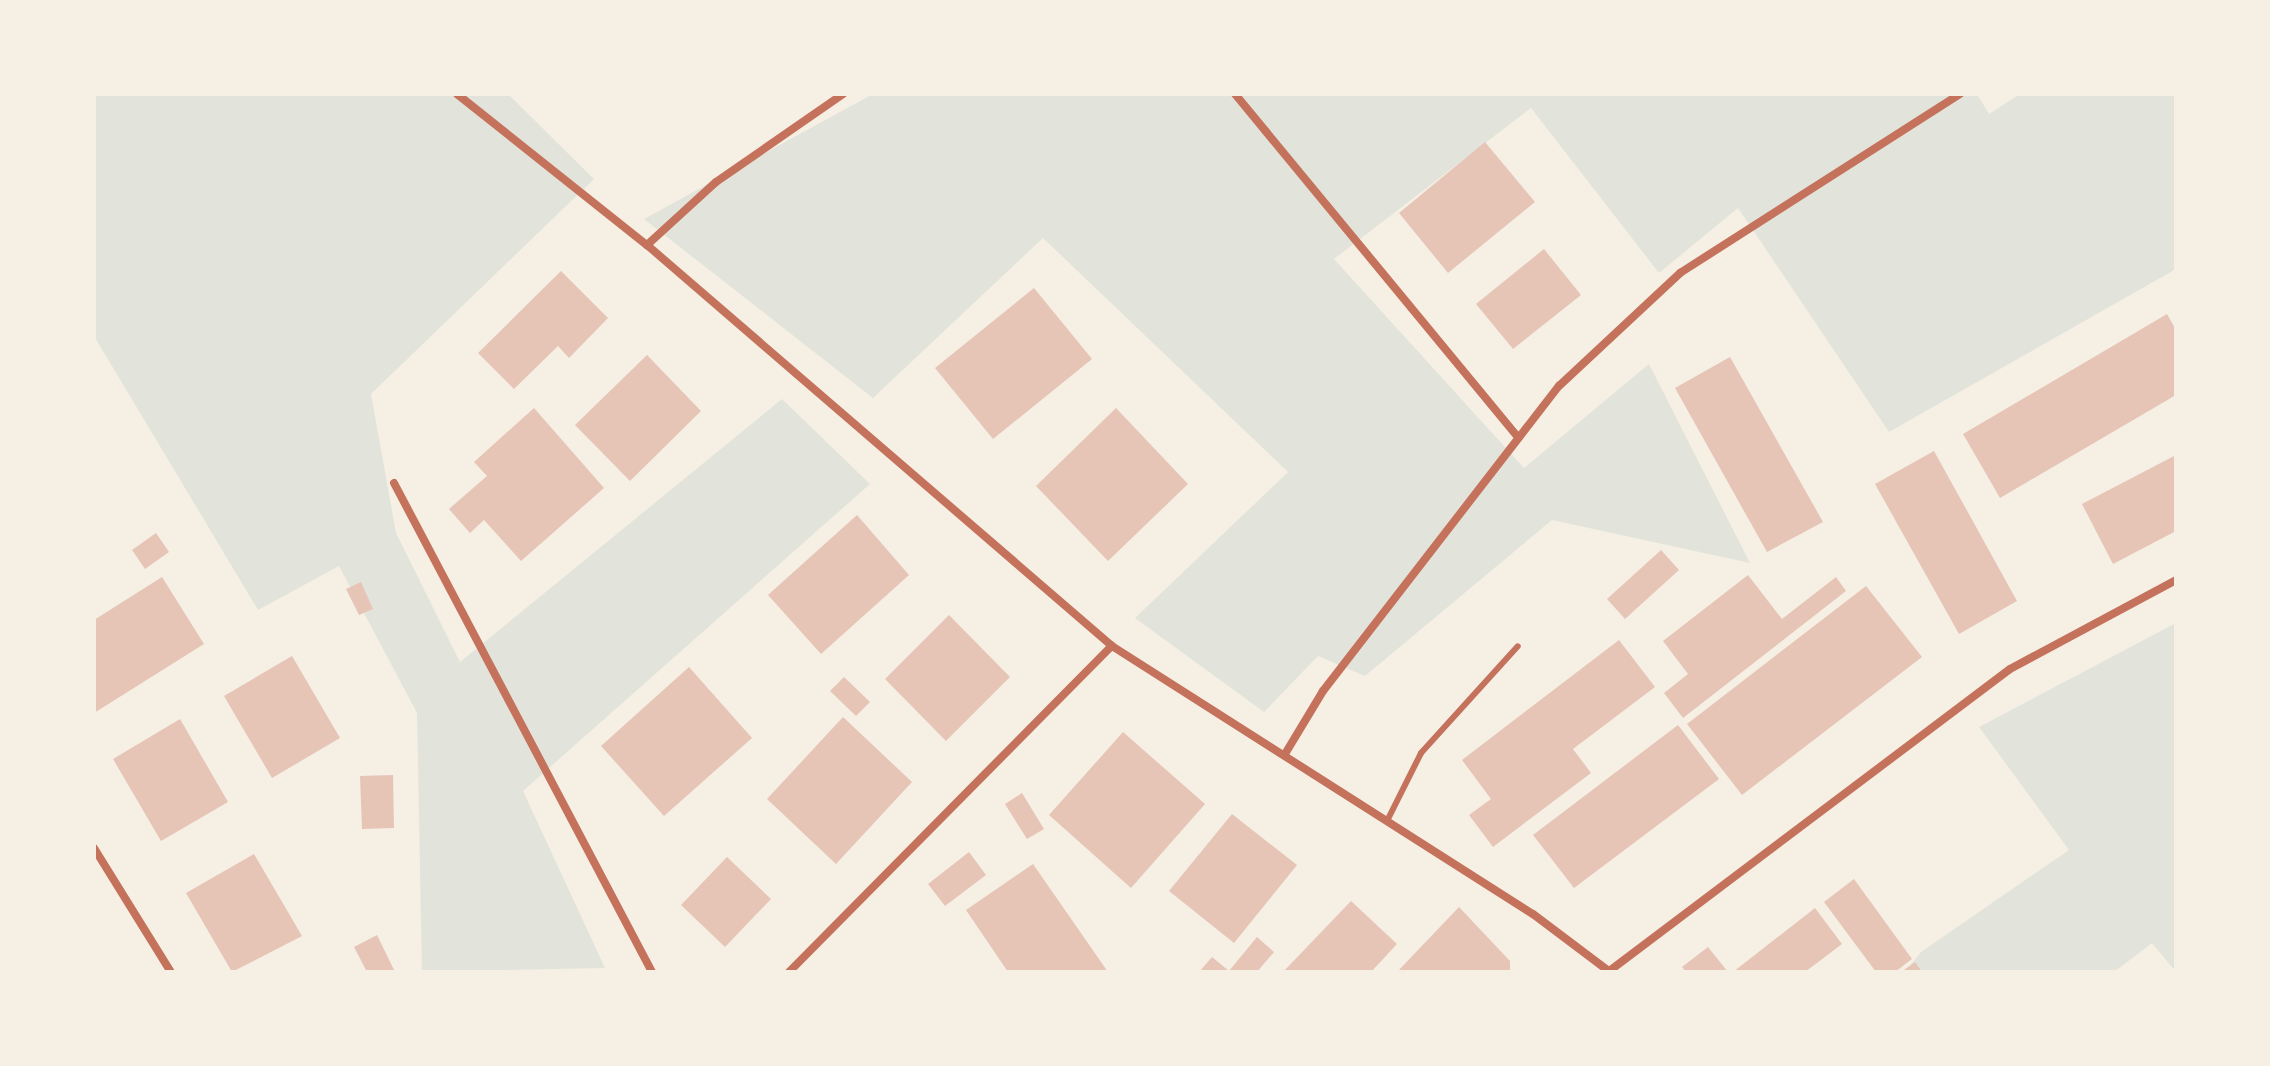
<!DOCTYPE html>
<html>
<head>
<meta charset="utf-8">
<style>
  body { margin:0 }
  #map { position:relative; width:2270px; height:1066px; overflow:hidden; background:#f6efe4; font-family:"Alegreya Sans",sans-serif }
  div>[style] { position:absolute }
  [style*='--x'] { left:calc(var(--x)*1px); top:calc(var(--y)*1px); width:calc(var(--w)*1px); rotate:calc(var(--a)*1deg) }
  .green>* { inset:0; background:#e2e4dc }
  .building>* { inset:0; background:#e6c5b7 }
  .service>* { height:6px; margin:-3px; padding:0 3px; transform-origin:3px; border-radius:3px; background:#c5725c }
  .minor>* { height:8px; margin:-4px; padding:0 4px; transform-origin:4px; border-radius:4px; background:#c5725c }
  span { translate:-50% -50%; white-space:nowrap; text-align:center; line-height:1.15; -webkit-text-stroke:8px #f6efe4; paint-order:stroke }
  .frame { position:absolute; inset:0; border:96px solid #f6efe4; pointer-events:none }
</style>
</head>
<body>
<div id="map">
  <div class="green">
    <div style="clip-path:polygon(94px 94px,508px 94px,594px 179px,371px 394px,396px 533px,460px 662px,782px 399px,870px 484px,523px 791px,605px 968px,422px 972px,417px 713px,339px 566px,258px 610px,94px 336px)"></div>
    <div style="clip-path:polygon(873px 94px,1977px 94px,1989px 114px,2020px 94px,2176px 94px,2176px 269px,1889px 432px,1738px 208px,1659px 273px,1531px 108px,1334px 259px,1524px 468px,1649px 364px,1750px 563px,1552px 520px,1365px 676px,1318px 656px,1264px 712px,1135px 618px,1288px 472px,1043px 238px,873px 398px,644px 219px)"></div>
    <div style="clip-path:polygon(2176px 623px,2176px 972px,2152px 943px,2114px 972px,1905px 972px,1921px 952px,2069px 850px,1979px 727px)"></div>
  </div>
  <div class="building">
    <div style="clip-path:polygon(1485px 142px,1535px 202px,1448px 273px,1399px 213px)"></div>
    <div style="clip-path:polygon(1544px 249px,1581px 295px,1513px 349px,1476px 304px)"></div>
    <div style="clip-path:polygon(561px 271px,608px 318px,569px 358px,558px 346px,514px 389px,478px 353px)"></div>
    <div style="clip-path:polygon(1034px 288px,1092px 359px,993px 439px,935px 368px)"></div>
    <div style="clip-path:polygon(2167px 314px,2176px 330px,2176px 395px,2000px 498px,1963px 434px)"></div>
    <div style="clip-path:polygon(647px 355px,701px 411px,630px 481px,575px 425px)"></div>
    <div style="clip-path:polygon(1730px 357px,1823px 522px,1767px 552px,1675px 388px)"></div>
    <div style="clip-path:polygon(534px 408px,604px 488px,521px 561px,484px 520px,470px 533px,449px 509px,487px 476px,474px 462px)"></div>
    <div style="clip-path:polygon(1116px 408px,1188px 484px,1108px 561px,1036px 486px)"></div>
    <div style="clip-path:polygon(1934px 451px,2017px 601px,1959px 634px,1875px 484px)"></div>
    <div style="clip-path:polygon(2176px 455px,2176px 531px,2113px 564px,2082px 504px)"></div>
    <div style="clip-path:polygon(857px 515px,909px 575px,821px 654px,768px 595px)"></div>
    <div style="clip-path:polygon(156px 533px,169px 552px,145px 569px,132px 550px)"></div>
    <div style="clip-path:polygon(1661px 550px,1679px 570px,1625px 619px,1607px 599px)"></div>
    <div style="clip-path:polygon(1748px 575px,1782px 619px,1836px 577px,1846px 591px,1683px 718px,1664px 693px,1688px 674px,1663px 641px)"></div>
    <div style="clip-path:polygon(162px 577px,204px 644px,94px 713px,94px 620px)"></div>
    <div style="clip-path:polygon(361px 582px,373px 609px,359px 615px,346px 589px)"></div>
    <div style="clip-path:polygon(1866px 586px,1922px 657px,1742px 795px,1687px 724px)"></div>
    <div style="clip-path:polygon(949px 615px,1010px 677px,946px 741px,885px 679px)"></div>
    <div style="clip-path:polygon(1619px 640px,1655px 687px,1573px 749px,1591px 773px,1493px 847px,1469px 815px,1491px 799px,1462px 760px)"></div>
    <div style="clip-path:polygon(292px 656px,340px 738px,272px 778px,224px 696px)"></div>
    <div style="clip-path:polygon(689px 667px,752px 738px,664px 816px,601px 746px)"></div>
    <div style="clip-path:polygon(844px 677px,870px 702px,856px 716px,830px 691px)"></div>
    <div style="clip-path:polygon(843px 717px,912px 782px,836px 864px,767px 799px)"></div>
    <div style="clip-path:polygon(180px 719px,228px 802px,161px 841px,113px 759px)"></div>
    <div style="clip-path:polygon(1678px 725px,1719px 779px,1574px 888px,1533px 835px)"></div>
    <div style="clip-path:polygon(1123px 732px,1205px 804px,1131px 888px,1049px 815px)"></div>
    <div style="clip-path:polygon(393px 775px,394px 828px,362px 829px,360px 776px)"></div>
    <div style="clip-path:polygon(1022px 793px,1044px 829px,1027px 839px,1005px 804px)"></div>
    <div style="clip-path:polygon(1232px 814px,1297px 865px,1234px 943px,1169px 891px)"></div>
    <div style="clip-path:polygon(969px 852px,986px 875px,945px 906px,928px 884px)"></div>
    <div style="clip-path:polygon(254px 854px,302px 936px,232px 972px,186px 893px)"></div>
    <div style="clip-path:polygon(727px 857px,771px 899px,725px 947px,681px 905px)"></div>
    <div style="clip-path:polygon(1033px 864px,1108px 972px,1008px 972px,966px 910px)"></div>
    <div style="clip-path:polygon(1854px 879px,1912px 959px,1895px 972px,1876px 972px,1824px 902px)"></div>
    <div style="clip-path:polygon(1351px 901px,1397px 944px,1371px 972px,1283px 972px)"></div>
    <div style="clip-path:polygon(1459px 907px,1510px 961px,1510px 972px,1397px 972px)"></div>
    <div style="clip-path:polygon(1815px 908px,1842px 944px,1805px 972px,1733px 972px)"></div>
    <div style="clip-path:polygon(377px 935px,395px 972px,367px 972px,354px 947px)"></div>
    <div style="clip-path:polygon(1257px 937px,1274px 952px,1257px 972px,1199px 972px,1212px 957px,1229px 971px)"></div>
    <div style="clip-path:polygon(1708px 947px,1728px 972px,1686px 972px,1682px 967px)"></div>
    <div style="clip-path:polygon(1915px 962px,1922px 972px,1901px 972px)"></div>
  </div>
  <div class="service">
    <div style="--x:1387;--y:821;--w:76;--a:-63.4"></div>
    <div style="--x:1421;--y:753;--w:144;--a:-47.8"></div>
  </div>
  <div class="minor">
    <div style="--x:457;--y:94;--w:243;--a:38.5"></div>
    <div style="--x:647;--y:245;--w:614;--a:40.77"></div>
    <div style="--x:1112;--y:646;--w:499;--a:32.5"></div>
    <div style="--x:1533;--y:914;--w:96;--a:37"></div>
    <div style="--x:1235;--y:94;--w:442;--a:50.5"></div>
    <div style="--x:647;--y:245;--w:93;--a:-42.4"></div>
    <div style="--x:716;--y:182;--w:155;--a:-34.7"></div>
    <div style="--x:394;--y:483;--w:553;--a:62.18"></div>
    <div style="--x:1285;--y:754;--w:74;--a:-58.9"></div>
    <div style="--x:1323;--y:691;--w:386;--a:-52.3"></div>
    <div style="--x:1559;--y:386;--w:166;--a:-43"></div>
    <div style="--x:1680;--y:273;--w:332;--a:-32.6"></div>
    <div style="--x:94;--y:848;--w:146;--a:58.2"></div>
    <div style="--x:789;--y:972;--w:459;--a:-45.3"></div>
    <div style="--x:1608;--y:972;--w:503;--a:-37.01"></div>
    <div style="--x:2010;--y:669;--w:188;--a:-28.2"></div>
  </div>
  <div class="frame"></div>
</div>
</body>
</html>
